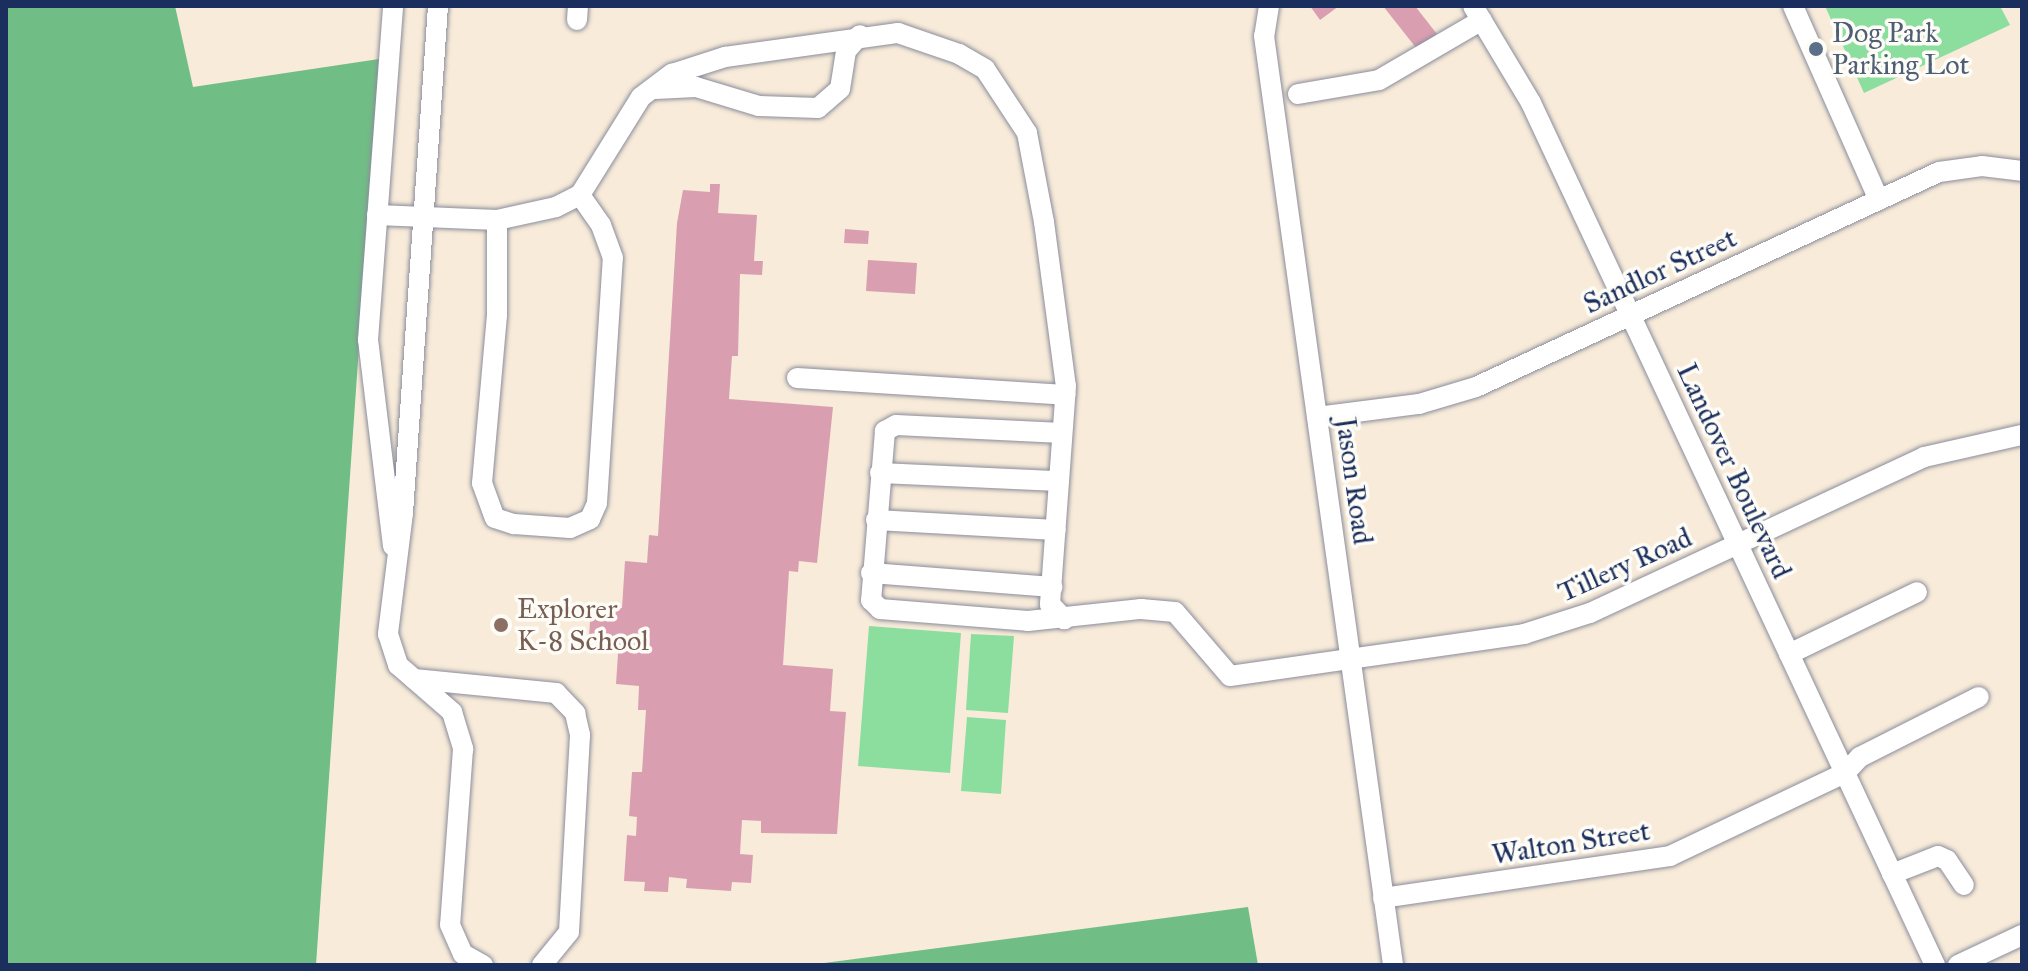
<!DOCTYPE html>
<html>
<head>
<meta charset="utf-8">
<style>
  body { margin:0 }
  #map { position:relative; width:2028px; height:971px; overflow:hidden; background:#f8ebd9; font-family:"IM FELL Great Primer",serif }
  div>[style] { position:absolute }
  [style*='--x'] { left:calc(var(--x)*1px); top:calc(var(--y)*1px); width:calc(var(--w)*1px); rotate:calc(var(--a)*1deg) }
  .green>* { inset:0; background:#8cde9f }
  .forest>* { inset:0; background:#71bd86 }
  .building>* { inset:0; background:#d99fb1 }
  .roads { filter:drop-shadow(0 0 2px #8a8d9c) drop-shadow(0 0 2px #8a8d9c) }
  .minor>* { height:20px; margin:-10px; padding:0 10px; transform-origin:10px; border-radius:10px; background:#fff }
  .dots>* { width:22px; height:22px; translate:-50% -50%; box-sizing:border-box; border:4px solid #fdfcf7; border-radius:50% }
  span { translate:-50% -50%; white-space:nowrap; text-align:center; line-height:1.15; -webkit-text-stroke:7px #fdfcf7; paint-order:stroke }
  .service-label { font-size:28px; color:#4e5e75 }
  .left { translate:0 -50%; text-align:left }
  .street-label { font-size:28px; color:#1b2f5e }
  .education-label { font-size:28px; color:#785e54 }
  .frame { position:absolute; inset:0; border:8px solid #1b2f5e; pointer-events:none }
</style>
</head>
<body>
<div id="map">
  <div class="green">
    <div style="clip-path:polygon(1825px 6px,2000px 6px,2010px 25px,1864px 93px)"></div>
    <div style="clip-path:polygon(869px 626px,961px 633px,950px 773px,858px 766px)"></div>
    <div style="clip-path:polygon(971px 634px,1014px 636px,1008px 713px,966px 710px)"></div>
    <div style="clip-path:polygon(967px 717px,1006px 720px,1001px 794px,961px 791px)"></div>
  </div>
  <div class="forest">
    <div style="clip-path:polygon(6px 6px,175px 6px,193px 87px,379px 59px,316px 965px,6px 965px)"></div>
    <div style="clip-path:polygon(1248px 907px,1258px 965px,809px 965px)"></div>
  </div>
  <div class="building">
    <div style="clip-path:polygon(1310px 6px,1339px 6px,1320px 20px)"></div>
    <div style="clip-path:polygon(1383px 6px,1415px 6px,1437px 34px,1417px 49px)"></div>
    <div style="clip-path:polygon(710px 184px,720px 184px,718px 213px,757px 215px,754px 261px,763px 261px,762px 275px,740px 274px,738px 356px,732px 356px,729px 399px,833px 407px,817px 563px,799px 561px,798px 572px,789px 571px,783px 665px,833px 669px,830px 711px,846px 712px,837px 834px,761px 833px,761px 821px,742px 820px,740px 854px,753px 855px,751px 883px,732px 882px,731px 891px,686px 888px,687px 879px,669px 877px,668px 892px,644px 891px,645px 882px,624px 881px,627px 835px,636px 836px,637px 817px,629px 816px,632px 772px,642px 772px,646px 710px,638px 710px,639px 686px,616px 684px,619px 639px,589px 637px,591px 606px,622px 608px,625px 561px,647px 563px,649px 535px,658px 536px,677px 223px,683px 190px,710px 192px)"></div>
    <div style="clip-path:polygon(845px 229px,869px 231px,868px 244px,844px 243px)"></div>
    <div style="clip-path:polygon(868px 260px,917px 263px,915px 294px,866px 291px)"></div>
  </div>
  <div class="roads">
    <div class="minor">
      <div style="--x:438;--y:6;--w:508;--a:93.95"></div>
      <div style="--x:403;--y:513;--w:122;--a:97.1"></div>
      <div style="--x:388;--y:634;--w:33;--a:72"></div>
      <div style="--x:398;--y:665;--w:72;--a:41"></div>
      <div style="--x:452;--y:712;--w:39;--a:73"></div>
      <div style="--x:463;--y:749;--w:176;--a:94.2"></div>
      <div style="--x:450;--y:925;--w:32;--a:66"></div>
      <div style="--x:463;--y:954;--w:23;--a:29"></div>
      <div style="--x:1269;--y:6;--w:30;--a:99"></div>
      <div style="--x:1264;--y:36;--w:938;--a:82.09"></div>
      <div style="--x:1473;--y:6;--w:113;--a:59.1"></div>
      <div style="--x:1531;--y:103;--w:952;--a:64.89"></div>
      <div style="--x:1793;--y:6;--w:212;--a:66.1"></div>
      <div style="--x:577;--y:20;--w:14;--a:-86"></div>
      <div style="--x:655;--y:89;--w:41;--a:-2.8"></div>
      <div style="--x:696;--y:87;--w:66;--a:16.8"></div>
      <div style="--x:759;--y:106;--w:59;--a:1.9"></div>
      <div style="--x:818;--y:108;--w:29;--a:-41"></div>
      <div style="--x:840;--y:89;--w:38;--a:-81"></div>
      <div style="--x:846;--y:51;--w:21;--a:-49"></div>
      <div style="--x:1298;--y:94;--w:82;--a:-9.8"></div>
      <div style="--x:1379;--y:80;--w:119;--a:-30.2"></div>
      <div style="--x:377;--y:215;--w:120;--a:2.4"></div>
      <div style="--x:497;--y:220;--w:60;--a:-12.4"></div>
      <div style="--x:556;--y:207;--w:27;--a:-27"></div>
      <div style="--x:580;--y:195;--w:115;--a:-58.1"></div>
      <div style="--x:641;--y:97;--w:39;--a:-37"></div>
      <div style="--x:672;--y:74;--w:56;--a:-17.8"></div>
      <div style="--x:725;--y:57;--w:175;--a:-7.9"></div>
      <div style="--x:898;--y:33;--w:65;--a:19"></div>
      <div style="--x:959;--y:54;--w:30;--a:30"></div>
      <div style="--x:985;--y:69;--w:77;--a:56.7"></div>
      <div style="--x:1027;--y:133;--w:91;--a:79.2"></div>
      <div style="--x:1044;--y:222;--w:165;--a:82.4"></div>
      <div style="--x:1066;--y:386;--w:219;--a:94.2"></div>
      <div style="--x:1050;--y:604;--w:21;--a:47"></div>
      <div style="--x:497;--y:220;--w:95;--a:90"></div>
      <div style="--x:497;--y:315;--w:169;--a:95.1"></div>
      <div style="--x:482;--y:483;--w:37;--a:70"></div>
      <div style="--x:495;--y:518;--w:20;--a:18"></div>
      <div style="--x:514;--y:524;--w:56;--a:4.1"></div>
      <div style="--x:570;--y:528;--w:22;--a:-24"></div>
      <div style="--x:590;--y:519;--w:17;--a:-66"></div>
      <div style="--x:597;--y:503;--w:246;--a:-86.3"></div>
      <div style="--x:613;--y:258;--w:35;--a:-110"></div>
      <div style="--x:601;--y:225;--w:37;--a:-125"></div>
      <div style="--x:797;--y:378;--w:269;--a:3.6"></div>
      <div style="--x:1317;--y:417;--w:103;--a:-7.3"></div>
      <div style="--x:1419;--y:404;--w:59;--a:-16.6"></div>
      <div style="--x:1476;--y:387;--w:510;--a:-24.91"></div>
      <div style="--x:1939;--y:172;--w:43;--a:-7.9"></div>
      <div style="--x:1982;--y:166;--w:40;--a:7.1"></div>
      <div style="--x:1062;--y:433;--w:166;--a:-177.2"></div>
      <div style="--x:896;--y:425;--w:13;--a:151"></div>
      <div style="--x:885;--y:431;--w:170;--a:94.7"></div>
      <div style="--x:871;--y:600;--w:13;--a:45"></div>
      <div style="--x:880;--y:609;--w:148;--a:4.6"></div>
      <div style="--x:1028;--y:621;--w:114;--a:-6.1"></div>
      <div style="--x:1141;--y:609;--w:34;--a:5"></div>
      <div style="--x:1175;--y:612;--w:84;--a:49.3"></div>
      <div style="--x:1230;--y:676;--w:297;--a:-8.1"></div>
      <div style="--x:1524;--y:634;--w:69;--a:-17.7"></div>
      <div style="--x:1590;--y:613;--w:369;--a:-25"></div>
      <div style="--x:1924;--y:457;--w:100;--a:-12.7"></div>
      <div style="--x:880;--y:473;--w:179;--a:2.6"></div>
      <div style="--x:876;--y:520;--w:180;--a:3.2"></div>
      <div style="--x:393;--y:546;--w:208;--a:-96.9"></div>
      <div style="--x:368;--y:340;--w:335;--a:-85.7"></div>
      <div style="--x:871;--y:573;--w:182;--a:4.4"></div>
      <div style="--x:1789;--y:654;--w:142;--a:-25.8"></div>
      <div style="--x:414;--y:679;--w:143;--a:5.6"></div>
      <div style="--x:556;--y:693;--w:28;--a:46"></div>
      <div style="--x:575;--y:713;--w:23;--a:77"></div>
      <div style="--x:580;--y:735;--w:197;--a:93.2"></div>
      <div style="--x:569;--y:932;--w:43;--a:129.3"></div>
      <div style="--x:1892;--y:874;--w:49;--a:-21.4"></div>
      <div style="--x:1938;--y:856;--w:10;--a:24"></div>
      <div style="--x:1947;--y:860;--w:30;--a:56"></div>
      <div style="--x:1383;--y:898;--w:290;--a:-8.3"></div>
      <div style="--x:1670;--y:856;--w:194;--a:-25.4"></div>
      <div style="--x:1845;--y:773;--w:22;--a:-47"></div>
      <div style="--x:1860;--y:757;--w:133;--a:-26.8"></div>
      <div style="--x:1958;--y:965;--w:71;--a:-25.1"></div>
    </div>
  </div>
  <div class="dots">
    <div style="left:1816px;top:49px;background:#5c6f8a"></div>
    <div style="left:501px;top:625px;background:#8d6e63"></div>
  </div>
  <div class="service-label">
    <span class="left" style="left:1832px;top:49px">Dog Park<br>Parking Lot</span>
  </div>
  <div class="street-label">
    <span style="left:1660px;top:271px;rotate:-25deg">Sandlor Street</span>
    <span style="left:1734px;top:471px;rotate:65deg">Landover Boulevard</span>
    <span style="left:1354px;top:481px;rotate:82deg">Jason Road</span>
    <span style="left:1625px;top:565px;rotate:-24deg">Tillery Road</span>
    <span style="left:1571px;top:843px;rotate:-9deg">Walton Street</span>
  </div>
  <div class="education-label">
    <span class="left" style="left:517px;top:625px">Explorer<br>K-8 School</span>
  </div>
  <div class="frame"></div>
</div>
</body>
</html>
